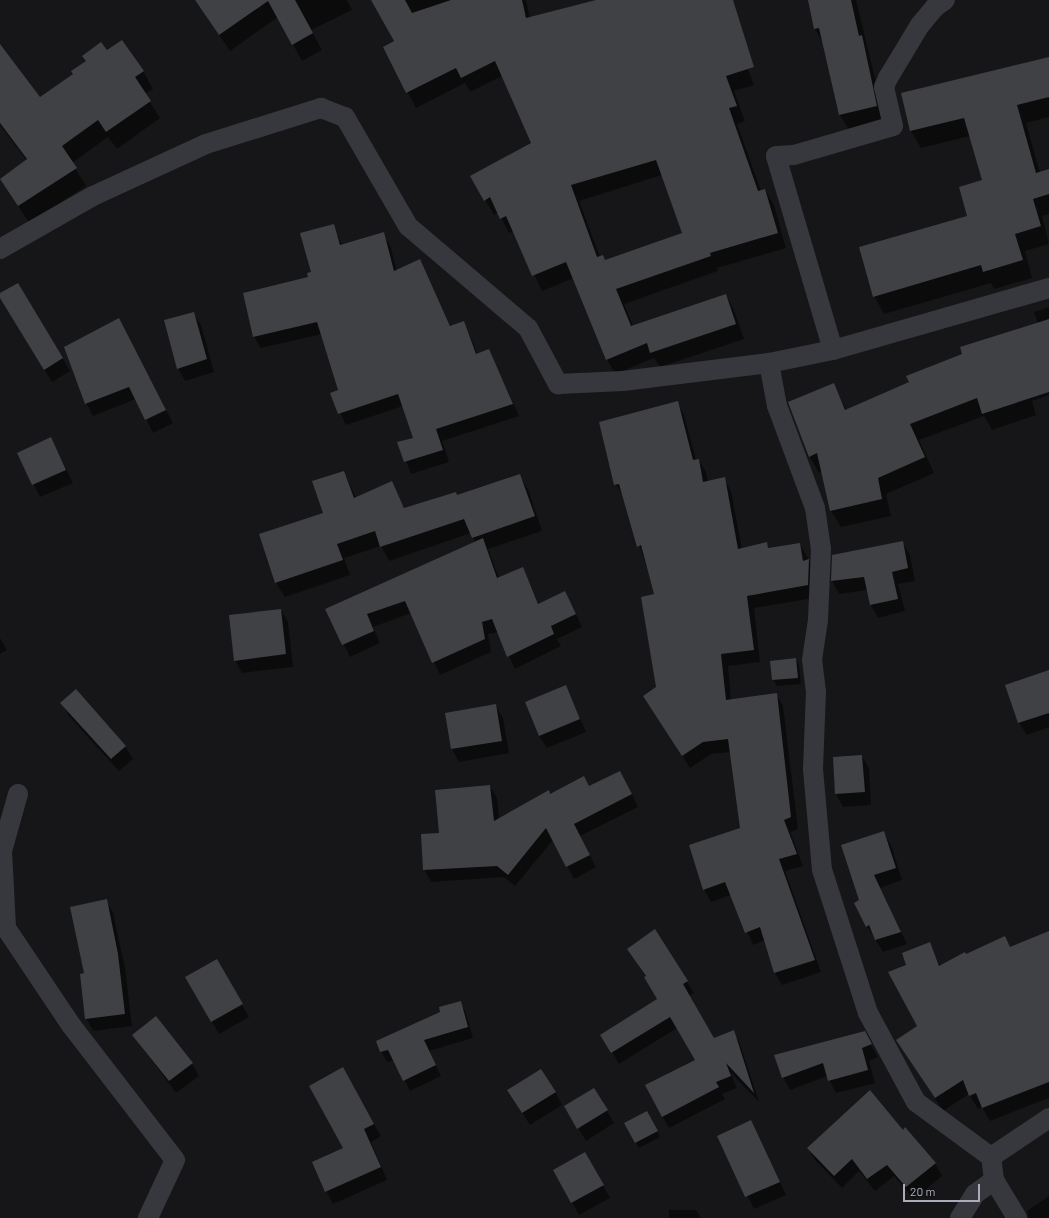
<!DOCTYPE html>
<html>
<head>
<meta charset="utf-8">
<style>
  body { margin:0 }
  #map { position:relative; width:1049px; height:1218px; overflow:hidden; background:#161618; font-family:Barlow,sans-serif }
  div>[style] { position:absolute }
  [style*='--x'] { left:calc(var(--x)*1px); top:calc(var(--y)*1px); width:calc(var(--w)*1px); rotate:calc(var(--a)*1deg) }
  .shadow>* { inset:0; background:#0007 }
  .building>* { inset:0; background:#404145 }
  .street>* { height:20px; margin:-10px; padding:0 10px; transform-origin:10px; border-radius:10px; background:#37383d }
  span { translate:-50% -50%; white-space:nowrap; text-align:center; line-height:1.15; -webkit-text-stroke:3px #111113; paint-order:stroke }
  .scale { position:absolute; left:903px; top:1184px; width:77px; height:18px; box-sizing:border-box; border:2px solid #a8adb8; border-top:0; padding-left:5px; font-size:12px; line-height:14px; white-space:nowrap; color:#a8adb8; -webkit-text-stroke:3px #111113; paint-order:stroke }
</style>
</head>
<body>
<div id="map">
  <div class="shadow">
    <div style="clip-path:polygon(195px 0,347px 0,352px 10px,311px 30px,322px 50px,302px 61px,278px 17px,230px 51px)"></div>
    <div style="clip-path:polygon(evenodd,401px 0,526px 0,530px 18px,600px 0,721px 0,754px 85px,734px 91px,745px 121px,737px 124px,761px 191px,765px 190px,774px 205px,786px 248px,717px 268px,718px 271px,624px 304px,633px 326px,726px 295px,734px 310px,744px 339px,660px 367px,654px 358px,615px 374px,607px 359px,574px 278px,542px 291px,514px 231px,509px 233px,498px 212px,494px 215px,472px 177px,532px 144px,502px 76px,470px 92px,465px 83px,416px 108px,384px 47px,401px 36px,401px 0,662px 175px,683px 233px,605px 261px,600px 257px,579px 201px,662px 175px)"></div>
    <div style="clip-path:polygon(809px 0,856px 0,886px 123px,850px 132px,840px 115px,823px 43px,815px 29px)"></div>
    <div style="clip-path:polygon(107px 52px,143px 71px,153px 89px,145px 94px,160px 118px,117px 149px,108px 137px,72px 163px,86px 186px,29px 223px,1px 178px,27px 161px,0 125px,0 57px,40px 99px)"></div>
    <div style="clip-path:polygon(1049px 58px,1049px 117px,1026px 123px,1040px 173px,1049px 170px,1049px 214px,1042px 216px,1049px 244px,1025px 251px,1032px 278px,994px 289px,991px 283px,884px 314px,874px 296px,969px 217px,984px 181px,970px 136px,921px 148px,911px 131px)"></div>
    <div style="clip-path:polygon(333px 225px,342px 245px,383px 234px,390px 245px,397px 271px,420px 260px,451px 327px,464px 322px,478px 355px,488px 350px,519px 416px,442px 441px,449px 462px,411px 474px,399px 443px,415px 438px,403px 406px,346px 425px,331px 393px,339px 390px,322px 334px,261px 348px,254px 337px,244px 294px,309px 278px)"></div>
    <div style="clip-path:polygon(17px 284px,70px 371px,52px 382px,0 296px)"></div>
    <div style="clip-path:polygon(1049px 307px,1049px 395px,1032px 401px,1036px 415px,992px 430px,984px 416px,919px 440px,934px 473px,886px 494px,891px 516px,841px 527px,831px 511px,822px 471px,819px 473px,810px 457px,833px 385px,847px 411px,1038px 323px,1034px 312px)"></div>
    <div style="clip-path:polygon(193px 313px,201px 325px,214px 372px,185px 381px,178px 368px)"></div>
    <div style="clip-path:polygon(119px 320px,173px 423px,153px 433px,136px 399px,93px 416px,86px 403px)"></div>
    <div style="clip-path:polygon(677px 403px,684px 415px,696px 460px,699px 460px,706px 472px,708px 482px,724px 479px,731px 491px,742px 549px,766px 544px,770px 549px,800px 544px,816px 573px,814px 598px,754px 608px,760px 662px,728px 666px,731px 700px,776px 694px,783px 706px,798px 829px,790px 832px,803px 866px,785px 871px,821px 972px,782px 985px,775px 973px,765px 940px,753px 945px,731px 895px,711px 902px,704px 889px,741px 829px,731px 752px,711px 754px,690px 768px,644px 696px,657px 688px,655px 594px,624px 496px,615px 484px)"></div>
    <div style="clip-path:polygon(51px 438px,73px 483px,40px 497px,18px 453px)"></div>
    <div style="clip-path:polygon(344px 472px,356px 498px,391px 482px,405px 509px,458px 496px,519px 475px,528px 489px,542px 531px,488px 549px,499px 578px,523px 569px,539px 605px,572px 605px,582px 627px,557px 639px,561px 646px,515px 669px,498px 632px,488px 634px,491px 652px,440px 675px,411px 613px,373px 627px,380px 643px,350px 657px,327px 610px,475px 542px,471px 533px,389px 561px,381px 546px,344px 558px,350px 575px,285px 597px,276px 583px,261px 535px,324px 513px)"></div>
    <div style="clip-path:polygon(902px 542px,910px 555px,915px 581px,898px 584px,905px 611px,878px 618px,871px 605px,867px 590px,839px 594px,832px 581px,833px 556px)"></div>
    <div style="clip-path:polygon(281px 610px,288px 622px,293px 667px,242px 673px,235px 660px)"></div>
    <div style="clip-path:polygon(0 638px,7px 650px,0 654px)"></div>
    <div style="clip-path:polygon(796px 659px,799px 665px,801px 684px,777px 686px,773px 680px,771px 662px)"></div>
    <div style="clip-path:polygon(1049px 674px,1049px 727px,1027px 735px,1019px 723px)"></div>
    <div style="clip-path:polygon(566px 686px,586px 732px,547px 748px,539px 736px)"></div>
    <div style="clip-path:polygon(62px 703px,125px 746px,133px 759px,119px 771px,69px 716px)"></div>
    <div style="clip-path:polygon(496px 706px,503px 718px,509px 753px,459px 762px,452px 749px,446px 714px)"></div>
    <div style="clip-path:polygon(862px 756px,869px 769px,871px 805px,843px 807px,836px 794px,834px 758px)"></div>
    <div style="clip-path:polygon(627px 784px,638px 807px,580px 836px,596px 867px,574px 879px,553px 840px,515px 886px,504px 877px,431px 882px,424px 869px,440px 834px,490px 786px,497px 798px,499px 819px,550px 795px,589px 787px)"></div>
    <div style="clip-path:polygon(883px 832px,891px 845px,902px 880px,880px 888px,907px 944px,883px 952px,867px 926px,860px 901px)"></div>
    <div style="clip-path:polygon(106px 900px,113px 913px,125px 968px,132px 1026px,93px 1031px,86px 1018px,85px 974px)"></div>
    <div style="clip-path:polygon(929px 943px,940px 966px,1049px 1056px,1049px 1098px,990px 1121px,982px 1107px,978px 1109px,969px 1094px,943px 1111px,897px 1040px,918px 1026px,907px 966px)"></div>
    <div style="clip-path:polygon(217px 960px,249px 1017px,219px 1034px,186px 977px)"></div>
    <div style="clip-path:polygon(636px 961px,687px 982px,694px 993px,689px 996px,714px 1039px,733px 1032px,740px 1044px,759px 1102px,730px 1072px,737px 1088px,722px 1094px,725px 1099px,669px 1128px,662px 1116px,696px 1060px,677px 1028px,619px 1064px,602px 1035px,658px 999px)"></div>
    <div style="clip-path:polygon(460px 1002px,466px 1013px,473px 1038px,429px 1051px,441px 1076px,410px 1091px,395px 1060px,387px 1062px,381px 1051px)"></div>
    <div style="clip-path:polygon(864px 1032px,878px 1057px,869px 1061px,875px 1083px,836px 1093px,827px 1076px,790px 1090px,783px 1077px)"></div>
    <div style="clip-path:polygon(133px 1035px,192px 1063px,199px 1076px,176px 1093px)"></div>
    <div style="clip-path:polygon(342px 1069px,381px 1136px,371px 1142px,387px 1180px,333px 1204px,326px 1191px,345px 1149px)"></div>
    <div style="clip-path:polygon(594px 1089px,614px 1123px,586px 1141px,565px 1106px)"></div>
    <div style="clip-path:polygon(555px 1092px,562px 1105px,530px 1125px,516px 1103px)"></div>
    <div style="clip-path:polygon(647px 1113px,660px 1137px,639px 1148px,625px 1124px)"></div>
    <div style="clip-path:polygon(751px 1121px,786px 1195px,754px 1209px,719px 1136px)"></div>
    <div style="clip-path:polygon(902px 1131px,935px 1163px,942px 1176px,914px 1199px,894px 1176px,875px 1191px,859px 1171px,842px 1188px,815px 1160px,808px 1148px)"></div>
    <div style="clip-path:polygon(585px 1153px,610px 1198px,579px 1215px,554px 1170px)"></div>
    <div style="clip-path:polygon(1049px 1196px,1049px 1218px,1029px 1218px,1027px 1211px)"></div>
    <div style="clip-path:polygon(669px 1210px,696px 1210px,701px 1218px,669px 1218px)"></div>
  </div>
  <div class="building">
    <div style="clip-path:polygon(195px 0,295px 0,313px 33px,292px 45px,268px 1px,219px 35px)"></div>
    <div style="clip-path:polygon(evenodd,371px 0,405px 0,412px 13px,451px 0,522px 0,526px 18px,596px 0,733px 0,754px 67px,726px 76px,737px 106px,729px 108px,758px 191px,765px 189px,778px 233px,710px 253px,711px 256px,616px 289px,631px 326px,726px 294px,736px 324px,650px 353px,647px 343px,606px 360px,566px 262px,532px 276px,506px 216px,500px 219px,490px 197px,484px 201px,470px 176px,531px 143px,495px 61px,461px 78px,456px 68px,406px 93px,383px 47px,394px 41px,371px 0,656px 160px,682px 233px,605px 260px,603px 255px,597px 257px,571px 185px,656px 160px)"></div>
    <div style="clip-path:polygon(808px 0,851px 0,859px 36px,862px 35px,877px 106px,839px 115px,819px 28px,814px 29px)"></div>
    <div style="clip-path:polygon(122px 40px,144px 71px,135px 77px,151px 101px,106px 132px,98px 120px,62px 146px,77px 168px,18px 206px,0 179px,27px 159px,0 123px,0 44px,40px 97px,73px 74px,71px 71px,86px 61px,82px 56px,101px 42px,107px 50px)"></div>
    <div style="clip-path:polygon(1049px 57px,1049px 97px,1017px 105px,1036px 173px,1049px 169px,1049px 194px,1033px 199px,1041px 226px,1015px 234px,1023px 260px,983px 272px,981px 265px,873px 297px,859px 247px,967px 216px,959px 187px,982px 180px,964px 118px,910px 131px,901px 93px)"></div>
    <div style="clip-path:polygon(334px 224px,340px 245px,384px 232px,394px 271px,420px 259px,450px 326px,464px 321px,476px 354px,489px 349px,513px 404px,436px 429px,443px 450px,404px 462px,397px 442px,413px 438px,398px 394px,338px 414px,330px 393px,338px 390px,317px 322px,253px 337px,243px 293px,308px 277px,307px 273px,311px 272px,300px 233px)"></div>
    <div style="clip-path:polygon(18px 283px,63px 358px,44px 370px,0 298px,0 293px)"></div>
    <div style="clip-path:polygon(194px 312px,207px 359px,177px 369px,164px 320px)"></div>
    <div style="clip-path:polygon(119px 318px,166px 410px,145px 420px,129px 387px,85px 404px,64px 347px)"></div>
    <div style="clip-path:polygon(1049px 319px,1049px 392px,982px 414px,977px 398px,910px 424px,925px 457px,878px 478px,882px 499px,830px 511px,817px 453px,809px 457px,788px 402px,834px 383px,845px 410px,909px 382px,906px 376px,962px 354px,960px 347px)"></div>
    <div style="clip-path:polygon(678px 401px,693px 460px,699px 459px,703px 482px,725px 477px,738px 549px,767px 542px,768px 548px,800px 543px,803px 561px,809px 559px,808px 585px,747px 596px,754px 650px,721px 654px,726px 700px,777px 693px,791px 817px,784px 820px,797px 854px,779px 859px,815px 960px,774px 973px,760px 927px,745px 933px,725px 882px,703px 890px,689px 845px,740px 828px,728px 739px,703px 742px,682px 756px,643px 696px,656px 687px,641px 597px,654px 594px,641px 545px,637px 547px,619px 484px,614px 485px,599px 422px)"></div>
    <div style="clip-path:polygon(51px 437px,66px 470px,32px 485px,17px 453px)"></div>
    <div style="clip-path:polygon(344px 471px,354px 498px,392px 481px,404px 508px,456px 492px,457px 495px,520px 474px,535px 516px,472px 538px,464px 519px,380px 547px,375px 531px,337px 544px,343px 560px,275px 583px,259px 534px,323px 513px,312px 481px)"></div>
    <div style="clip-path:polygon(483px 538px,497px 578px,523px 567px,538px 604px,565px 591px,576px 614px,551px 626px,554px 634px,507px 657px,492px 619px,482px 622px,485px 639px,432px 663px,405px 601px,367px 614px,374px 631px,342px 645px,325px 609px)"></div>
    <div style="clip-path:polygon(903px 541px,908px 568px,892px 572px,898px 599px,870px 605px,864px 577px,831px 581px,832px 555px)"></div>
    <div style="clip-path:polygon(281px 609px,286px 654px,234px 661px,229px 615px)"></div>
    <div style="clip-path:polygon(796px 658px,798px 678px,772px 680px,770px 661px)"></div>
    <div style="clip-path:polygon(1049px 670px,1049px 713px,1018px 723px,1005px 685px)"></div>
    <div style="clip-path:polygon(566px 685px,580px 719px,539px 736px,525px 702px)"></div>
    <div style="clip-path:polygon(76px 689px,126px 746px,111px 759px,60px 703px)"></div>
    <div style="clip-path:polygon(496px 704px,502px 741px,451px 749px,445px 713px)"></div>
    <div style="clip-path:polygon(862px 755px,865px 792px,835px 794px,833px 757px)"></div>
    <div style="clip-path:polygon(620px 771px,632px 794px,574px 824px,590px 855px,566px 867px,546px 828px,508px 875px,497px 866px,423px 870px,421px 834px,439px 833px,435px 790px,490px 785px,494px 821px,549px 790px,550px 794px,584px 776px,589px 786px)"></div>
    <div style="clip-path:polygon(884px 831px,896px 868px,874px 875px,901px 932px,875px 940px,869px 925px,866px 927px,854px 903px,859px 900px,841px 845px)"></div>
    <div style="clip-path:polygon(107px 899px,118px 954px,125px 1014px,85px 1019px,80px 974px,84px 973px,70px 907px)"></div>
    <div style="clip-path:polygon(655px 929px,688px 981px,683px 984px,714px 1038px,734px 1030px,754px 1093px,726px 1063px,731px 1076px,716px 1082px,719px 1087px,662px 1117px,645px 1085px,695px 1060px,670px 1017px,611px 1053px,600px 1035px,657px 999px,644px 977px,646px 976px,627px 949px)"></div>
    <div style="clip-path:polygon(1049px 931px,1049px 1082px,982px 1108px,976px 1093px,969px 1096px,963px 1080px,935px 1098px,896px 1040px,917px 1026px,888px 972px,906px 965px,902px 953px,930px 942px,939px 966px,965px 952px,966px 954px,1005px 936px,1010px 947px)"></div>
    <div style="clip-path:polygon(217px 959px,243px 1004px,211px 1022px,185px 977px)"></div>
    <div style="clip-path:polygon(461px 1001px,468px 1027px,424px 1040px,436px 1065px,403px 1081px,388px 1050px,380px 1052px,376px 1041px,440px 1012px,439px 1007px)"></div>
    <div style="clip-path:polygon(156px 1016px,193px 1063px,169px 1081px,132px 1035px)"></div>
    <div style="clip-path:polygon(865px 1031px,872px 1044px,862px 1048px,868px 1070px,828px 1081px,823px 1063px,782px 1078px,774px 1055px)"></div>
    <div style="clip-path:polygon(343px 1067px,374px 1124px,364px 1129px,381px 1167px,325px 1192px,312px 1162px,343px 1148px,309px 1086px)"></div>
    <div style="clip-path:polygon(541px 1069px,556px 1092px,522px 1113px,507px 1090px)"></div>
    <div style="clip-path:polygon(594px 1088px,608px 1110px,577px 1129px,564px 1106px)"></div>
    <div style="clip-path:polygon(870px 1090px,903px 1130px,905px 1127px,936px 1163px,906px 1187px,887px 1165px,867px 1179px,852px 1159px,834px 1176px,807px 1148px)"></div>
    <div style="clip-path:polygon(647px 1111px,658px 1131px,635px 1143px,624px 1123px)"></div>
    <div style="clip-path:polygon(751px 1120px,780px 1182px,745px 1197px,717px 1136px)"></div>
    <div style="clip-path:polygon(585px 1152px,604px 1185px,571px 1203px,553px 1170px)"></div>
  </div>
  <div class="street">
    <div style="--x:0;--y:249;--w:107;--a:-29.7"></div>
    <div style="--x:93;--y:196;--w:124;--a:-24.7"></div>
    <div style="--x:206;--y:144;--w:121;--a:-17.4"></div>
    <div style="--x:321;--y:108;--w:26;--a:21"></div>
    <div style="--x:345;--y:117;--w:126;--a:60"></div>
    <div style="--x:408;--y:226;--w:157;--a:40.4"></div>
    <div style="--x:528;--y:328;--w:64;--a:61.8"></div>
    <div style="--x:558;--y:384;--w:65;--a:-2.6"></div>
    <div style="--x:623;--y:381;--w:147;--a:-7"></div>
    <div style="--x:833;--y:350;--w:202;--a:-106.4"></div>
    <div style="--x:776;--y:156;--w:18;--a:-3"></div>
    <div style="--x:794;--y:155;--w:103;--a:-16.3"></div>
    <div style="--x:893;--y:126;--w:40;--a:-103"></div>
    <div style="--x:884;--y:87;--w:10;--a:-66"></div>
    <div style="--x:888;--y:78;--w:62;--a:-58.9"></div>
    <div style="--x:920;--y:25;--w:23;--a:-50"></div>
    <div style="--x:935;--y:7;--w:12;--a:-35"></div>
    <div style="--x:18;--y:794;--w:59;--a:105.7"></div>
    <div style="--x:2;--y:851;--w:77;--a:87"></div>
    <div style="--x:6;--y:928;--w:117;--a:56.2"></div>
    <div style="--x:71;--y:1025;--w:170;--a:52.4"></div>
    <div style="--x:175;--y:1160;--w:64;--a:115"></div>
    <div style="--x:991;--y:1157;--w:70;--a:-33.9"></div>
    <div style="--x:960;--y:1218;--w:28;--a:-58"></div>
    <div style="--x:975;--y:1194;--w:24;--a:-36"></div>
    <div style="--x:1017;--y:1218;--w:44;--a:-121.2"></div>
    <div style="--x:994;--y:1180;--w:23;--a:-97"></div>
    <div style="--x:991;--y:1157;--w:93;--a:-143.7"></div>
    <div style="--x:916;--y:1102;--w:101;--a:-118.3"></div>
    <div style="--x:868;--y:1013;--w:150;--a:-107.8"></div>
    <div style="--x:822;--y:870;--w:101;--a:-95.1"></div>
    <div style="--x:813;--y:769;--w:77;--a:-87.8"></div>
    <div style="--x:816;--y:692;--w:32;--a:-97"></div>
    <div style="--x:812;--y:660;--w:40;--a:-81.5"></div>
    <div style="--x:818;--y:620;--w:71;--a:-87.6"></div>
    <div style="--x:821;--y:549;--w:41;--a:-98.3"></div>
    <div style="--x:815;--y:508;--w:109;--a:-110.4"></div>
    <div style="--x:777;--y:406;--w:44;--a:-100.5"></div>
    <div style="--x:769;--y:363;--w:65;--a:-11.5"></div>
    <div style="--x:833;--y:350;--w:225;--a:-16"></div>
  </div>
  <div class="scale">20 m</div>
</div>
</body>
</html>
